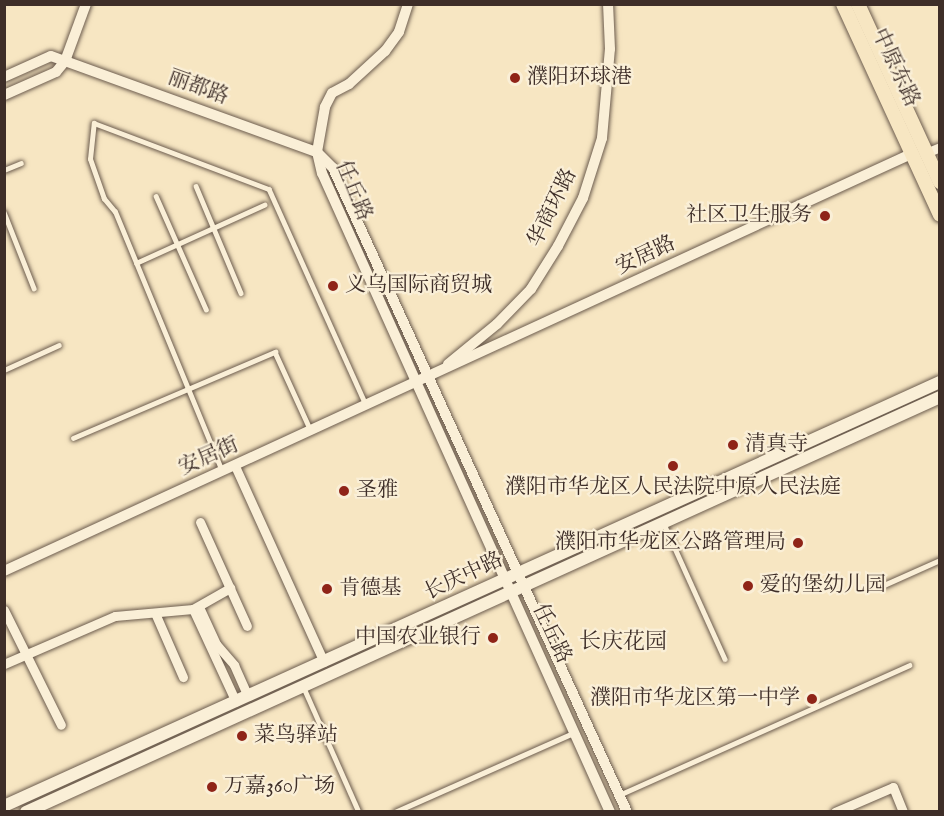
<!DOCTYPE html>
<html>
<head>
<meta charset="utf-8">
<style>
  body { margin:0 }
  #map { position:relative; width:944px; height:816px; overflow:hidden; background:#f7e6c2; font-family:"IM FELL English","Noto Serif SC",serif }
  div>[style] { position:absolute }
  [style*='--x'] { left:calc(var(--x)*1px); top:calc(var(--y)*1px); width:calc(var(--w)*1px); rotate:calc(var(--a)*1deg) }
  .roads { filter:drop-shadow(0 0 2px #6c5c4e) drop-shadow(0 0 2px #6c5c4e) }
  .service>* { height:4.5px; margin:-2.25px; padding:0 2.25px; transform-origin:2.25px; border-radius:2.25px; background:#faefd7 }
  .minor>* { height:9px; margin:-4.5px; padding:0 4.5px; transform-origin:4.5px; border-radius:4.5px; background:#faefd7 }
  .tertiary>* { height:10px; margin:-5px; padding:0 5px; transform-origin:5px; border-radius:5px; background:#faefd7 }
  .secondary>* { height:12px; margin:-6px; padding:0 6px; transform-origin:6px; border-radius:6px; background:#faefd7 }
  .primary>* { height:14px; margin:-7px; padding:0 7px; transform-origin:7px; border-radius:7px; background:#f7e6c2 }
  .dots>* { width:16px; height:16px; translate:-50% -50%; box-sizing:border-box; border:3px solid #faefd7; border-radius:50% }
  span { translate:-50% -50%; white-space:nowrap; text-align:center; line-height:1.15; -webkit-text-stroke:4.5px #faefd7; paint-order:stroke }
  .street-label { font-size:21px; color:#3e2e28 }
  .poi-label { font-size:21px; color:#3e2e28 }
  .left { translate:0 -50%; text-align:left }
  .right { translate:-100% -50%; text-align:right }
  .neighbourhood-label { font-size:22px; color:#3e2e28 }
  .frame { position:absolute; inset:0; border:6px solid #3e2e28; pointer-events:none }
</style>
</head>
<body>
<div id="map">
  <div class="roads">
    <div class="service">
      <div style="--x:4;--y:170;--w:18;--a:-22"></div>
      <div style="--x:196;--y:186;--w:116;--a:67.2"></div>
      <div style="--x:156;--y:196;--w:124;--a:66.1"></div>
      <div style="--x:4;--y:212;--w:82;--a:68.5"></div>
      <div style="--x:136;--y:263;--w:141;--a:-24.4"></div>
      <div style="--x:4;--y:370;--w:60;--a:-24.4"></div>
      <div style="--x:73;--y:438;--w:220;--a:-23.1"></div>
      <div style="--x:275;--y:352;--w:87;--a:65.5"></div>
      <div style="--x:221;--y:469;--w:278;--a:-112.4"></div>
      <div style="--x:115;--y:212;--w:17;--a:-130"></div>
      <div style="--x:104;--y:199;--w:42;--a:-109.3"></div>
      <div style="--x:90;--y:159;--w:36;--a:-84"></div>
      <div style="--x:94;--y:123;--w:187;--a:20.7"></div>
      <div style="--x:269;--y:189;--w:235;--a:65.8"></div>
      <div style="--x:664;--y:524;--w:148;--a:65.7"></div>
      <div style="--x:884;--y:585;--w:61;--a:-24.1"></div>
      <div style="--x:304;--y:688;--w:136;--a:66.1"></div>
      <div style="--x:619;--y:795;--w:318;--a:-24.1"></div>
      <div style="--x:395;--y:812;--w:195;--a:-23.9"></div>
    </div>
    <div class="minor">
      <div style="--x:926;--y:153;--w:15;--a:-23"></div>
      <div style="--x:235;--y:466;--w:215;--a:65.6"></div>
      <div style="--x:200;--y:522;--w:114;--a:65.7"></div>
      <div style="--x:199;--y:607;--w:41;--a:65.3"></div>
      <div style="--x:216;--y:644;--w:28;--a:49"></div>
      <div style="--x:234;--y:665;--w:34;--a:66"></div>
      <div style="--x:193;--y:609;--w:102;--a:65.2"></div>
      <div style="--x:4;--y:610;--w:128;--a:63.6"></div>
      <div style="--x:155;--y:613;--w:70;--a:66.4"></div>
      <div style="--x:4;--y:664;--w:121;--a:-23.4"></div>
      <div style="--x:115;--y:616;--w:78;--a:-5.1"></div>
      <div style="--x:193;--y:609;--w:43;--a:-29.6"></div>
      <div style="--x:835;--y:812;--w:63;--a:-23.3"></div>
      <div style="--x:893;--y:787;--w:27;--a:68"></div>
    </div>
    <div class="tertiary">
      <div style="--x:86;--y:4;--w:61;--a:110.2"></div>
      <div style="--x:65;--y:61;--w:268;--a:19.9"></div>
      <div style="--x:317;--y:152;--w:23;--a:45"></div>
      <div style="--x:333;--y:168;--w:708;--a:65.46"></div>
      <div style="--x:408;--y:4;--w:29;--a:108"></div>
      <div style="--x:399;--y:32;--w:24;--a:126"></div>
      <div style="--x:385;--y:51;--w:49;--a:137.5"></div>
      <div style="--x:349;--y:84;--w:19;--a:152"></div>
      <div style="--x:332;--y:93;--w:16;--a:117"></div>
      <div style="--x:325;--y:107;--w:46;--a:100.1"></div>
      <div style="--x:317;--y:152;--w:22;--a:77"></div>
      <div style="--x:322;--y:173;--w:701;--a:65.74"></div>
      <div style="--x:4;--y:77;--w:51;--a:-24.1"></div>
      <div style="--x:51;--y:56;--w:15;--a:20"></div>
      <div style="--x:65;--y:61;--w:14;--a:129"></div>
      <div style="--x:56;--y:72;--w:57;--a:156.1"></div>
      <div style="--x:448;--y:364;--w:63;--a:-39.2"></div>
      <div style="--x:497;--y:324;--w:49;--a:-45.8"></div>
      <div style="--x:531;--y:289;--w:51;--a:-57.9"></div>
      <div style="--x:558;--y:246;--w:54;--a:-62.5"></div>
      <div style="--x:583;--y:198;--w:63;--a:-72.4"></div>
      <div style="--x:602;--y:138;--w:89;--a:-84.9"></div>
      <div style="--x:610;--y:49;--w:45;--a:-92.5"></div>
      <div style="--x:4;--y:571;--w:998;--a:-24.69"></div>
    </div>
    <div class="secondary">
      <div style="--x:4;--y:806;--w:1028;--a:-24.37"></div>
      <div style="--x:26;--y:812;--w:1004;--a:-24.42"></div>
    </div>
    <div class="primary">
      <div style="--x:843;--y:4;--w:232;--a:65.3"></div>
      <div style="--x:858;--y:4;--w:196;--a:65.3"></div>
    </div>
  </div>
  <div class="dots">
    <div style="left:515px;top:78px;background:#8f2418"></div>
    <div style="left:825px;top:216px;background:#8f2418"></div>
    <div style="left:333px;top:286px;background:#8f2418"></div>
    <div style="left:733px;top:445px;background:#8f2418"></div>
    <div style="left:673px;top:466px;background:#8f2418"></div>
    <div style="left:344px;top:491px;background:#8f2418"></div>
    <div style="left:798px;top:543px;background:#8f2418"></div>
    <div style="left:748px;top:586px;background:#8f2418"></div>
    <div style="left:327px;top:589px;background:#8f2418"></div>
    <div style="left:493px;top:638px;background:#8f2418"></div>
    <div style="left:812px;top:699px;background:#8f2418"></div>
    <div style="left:242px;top:736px;background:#8f2418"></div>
    <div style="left:212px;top:787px;background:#8f2418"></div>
  </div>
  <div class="street-label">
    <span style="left:895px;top:68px;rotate:65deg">中原东路</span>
    <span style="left:198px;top:88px;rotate:20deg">丽都路</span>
    <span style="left:353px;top:191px;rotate:68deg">任丘路</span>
    <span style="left:553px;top:208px;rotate:-64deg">华商环路</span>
    <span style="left:646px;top:256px;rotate:-25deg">安居路</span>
    <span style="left:209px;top:457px;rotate:-24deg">安居街</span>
    <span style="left:464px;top:577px;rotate:-25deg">长庆中路</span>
    <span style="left:551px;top:634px;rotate:65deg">任丘路</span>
  </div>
  <div class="poi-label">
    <span class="left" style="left:527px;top:78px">濮阳环球港</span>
    <span class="right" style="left:812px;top:216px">社区卫生服务</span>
    <span class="left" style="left:345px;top:286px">义乌国际商贸城</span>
    <span class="left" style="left:745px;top:445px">清真寺</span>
    <span style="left:673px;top:488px">濮阳市华龙区人民法院中原人民法庭</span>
    <span class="left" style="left:356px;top:491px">圣雅</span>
    <span class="right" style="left:786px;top:543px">濮阳市华龙区公路管理局</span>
    <span class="left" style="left:760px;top:586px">爱的堡幼儿园</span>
    <span class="left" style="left:339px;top:589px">肯德基</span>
    <span class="right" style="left:481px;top:638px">中国农业银行</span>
    <span class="right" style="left:800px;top:699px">濮阳市华龙区第一中学</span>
    <span class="left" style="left:254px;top:736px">菜鸟驿站</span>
    <span class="left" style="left:224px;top:787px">万嘉360广场</span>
  </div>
  <div class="neighbourhood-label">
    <span style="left:623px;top:643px">长庆花园</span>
  </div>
  <div class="frame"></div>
</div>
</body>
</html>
